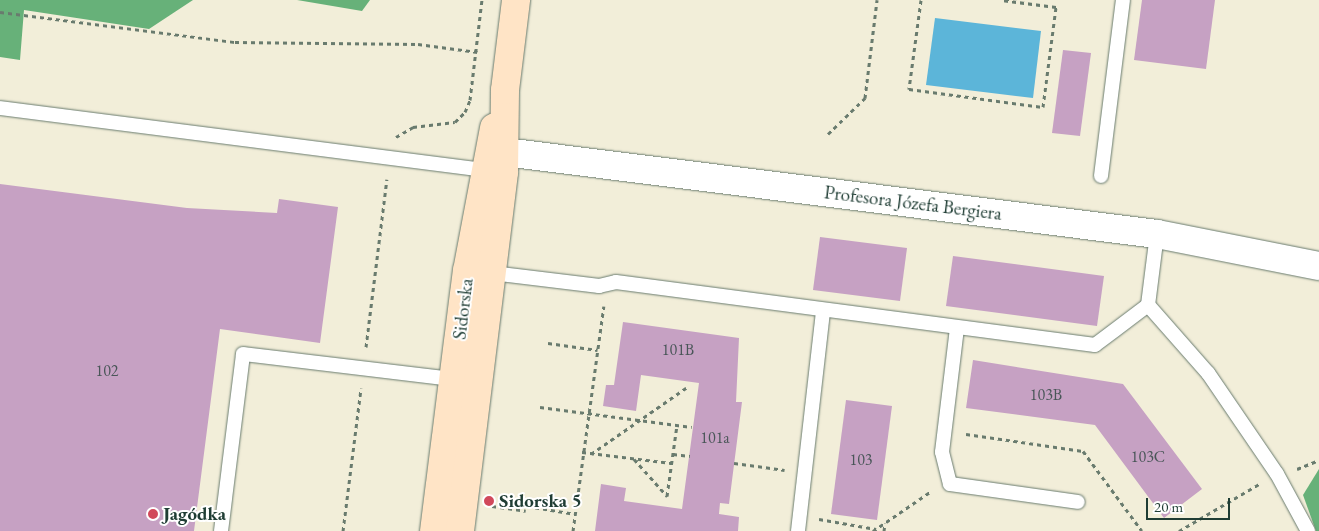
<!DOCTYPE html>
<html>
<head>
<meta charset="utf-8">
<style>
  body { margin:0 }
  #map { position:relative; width:1319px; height:531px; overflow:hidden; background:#f2eed9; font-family:"EB Garamond",serif }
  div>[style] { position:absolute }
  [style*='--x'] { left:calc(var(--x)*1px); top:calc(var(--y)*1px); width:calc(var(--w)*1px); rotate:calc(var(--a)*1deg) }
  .forest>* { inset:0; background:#67b179 }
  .water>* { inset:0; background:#5cb5d9 }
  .building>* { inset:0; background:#c6a1c3 }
  .path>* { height:3px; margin-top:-1.5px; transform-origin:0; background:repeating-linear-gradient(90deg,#697b6e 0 4px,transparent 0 8px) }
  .roads { filter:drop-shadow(0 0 1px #697b6e) drop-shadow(0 0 1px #697b6e) }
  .lane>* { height:14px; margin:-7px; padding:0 7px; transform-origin:7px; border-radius:7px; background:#fff }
  .street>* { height:28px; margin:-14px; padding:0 14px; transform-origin:14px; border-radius:14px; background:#fff }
  .secondary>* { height:28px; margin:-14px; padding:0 14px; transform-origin:14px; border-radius:14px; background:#ffe4c6 }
  .dots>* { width:14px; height:14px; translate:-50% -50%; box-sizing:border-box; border:2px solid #fff; border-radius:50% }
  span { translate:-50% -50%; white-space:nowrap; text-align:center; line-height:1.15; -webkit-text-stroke:4px #fff; paint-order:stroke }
  .number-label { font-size:16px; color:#495658 }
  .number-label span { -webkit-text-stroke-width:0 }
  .street-label { font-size:19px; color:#1f3d34 }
  .poi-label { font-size:19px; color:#1f3d34; font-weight:700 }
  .left { translate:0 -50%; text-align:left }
  .scale { position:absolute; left:1146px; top:498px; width:84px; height:22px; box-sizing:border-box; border:2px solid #1f3d34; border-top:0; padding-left:6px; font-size:15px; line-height:18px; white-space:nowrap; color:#1f3d34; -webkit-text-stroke:4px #fff; paint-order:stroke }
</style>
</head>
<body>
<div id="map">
  <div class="forest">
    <div style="clip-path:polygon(0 0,193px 0,149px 29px,24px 10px,20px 60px,0 57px)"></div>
    <div style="clip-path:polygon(297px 0,370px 0,362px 11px)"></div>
    <div style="clip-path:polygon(1319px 469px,1319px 531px,1316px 531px,1303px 495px)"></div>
  </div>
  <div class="water">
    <div style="clip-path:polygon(935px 18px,1041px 31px,1033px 98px,926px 85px)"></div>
  </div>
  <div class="building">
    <div style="clip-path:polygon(1142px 0,1215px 0,1206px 69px,1134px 60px)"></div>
    <div style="clip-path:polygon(1063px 50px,1091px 53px,1080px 136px,1052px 133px)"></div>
    <div style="clip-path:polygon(0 184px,187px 208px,277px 213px,279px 199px,338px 207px,320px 343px,220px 329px,194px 531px,0 531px)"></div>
    <div style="clip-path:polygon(820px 237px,907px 248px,900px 301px,813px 290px)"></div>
    <div style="clip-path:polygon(953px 256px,1104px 276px,1097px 326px,946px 306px)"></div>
    <div style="clip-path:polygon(623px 322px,739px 338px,736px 402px,742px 402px,729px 504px,720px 503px,719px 514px,739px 517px,738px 531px,595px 531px,601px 484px,626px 488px,624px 501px,682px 509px,699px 383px,641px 375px,636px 411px,603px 406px,606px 385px,614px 385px)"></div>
    <div style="clip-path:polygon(973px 360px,1123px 384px,1202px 489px,1164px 518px,1095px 425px,966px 408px)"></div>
    <div style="clip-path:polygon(846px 400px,892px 406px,877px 520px,831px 514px)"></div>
  </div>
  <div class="path">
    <div style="--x:921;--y:0;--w:90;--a:97.7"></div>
    <div style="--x:909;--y:89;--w:135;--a:7.7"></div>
    <div style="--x:1043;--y:107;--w:101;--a:-82.6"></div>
    <div style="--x:1056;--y:7;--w:55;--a:-172.7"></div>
    <div style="--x:0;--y:12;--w:237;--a:7.3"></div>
    <div style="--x:235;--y:42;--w:183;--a:0.6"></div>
    <div style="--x:418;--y:44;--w:60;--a:7.7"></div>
    <div style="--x:828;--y:134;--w:52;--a:-44.2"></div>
    <div style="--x:865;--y:98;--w:99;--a:-83"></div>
    <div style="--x:396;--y:137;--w:20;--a:-30"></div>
    <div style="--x:413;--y:127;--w:42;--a:-6.8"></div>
    <div style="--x:455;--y:122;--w:14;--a:-45"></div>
    <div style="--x:465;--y:112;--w:13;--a:-67"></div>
    <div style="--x:470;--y:100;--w:101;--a:-83.2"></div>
    <div style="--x:548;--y:343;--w:50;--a:8"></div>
    <div style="--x:366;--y:347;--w:169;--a:-82.9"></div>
    <div style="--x:540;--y:407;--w:153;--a:7.5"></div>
    <div style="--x:966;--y:434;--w:118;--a:8.3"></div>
    <div style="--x:1083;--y:451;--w:99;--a:53.6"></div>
    <div style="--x:582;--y:452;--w:90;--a:7"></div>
    <div style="--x:591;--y:454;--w:116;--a:-34.8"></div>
    <div style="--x:673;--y:454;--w:17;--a:7"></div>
    <div style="--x:634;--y:459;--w:50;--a:48.3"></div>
    <div style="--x:734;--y:463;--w:51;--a:7.8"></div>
    <div style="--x:1297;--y:469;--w:24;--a:-22"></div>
    <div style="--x:667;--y:496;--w:72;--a:-82"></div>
    <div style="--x:492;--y:506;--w:34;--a:8"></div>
    <div style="--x:527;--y:506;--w:49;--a:9.5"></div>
    <div style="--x:819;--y:519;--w:58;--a:10"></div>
    <div style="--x:343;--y:531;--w:144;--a:-82.8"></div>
    <div style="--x:573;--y:531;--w:227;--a:-82.2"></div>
    <div style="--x:873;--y:531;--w:69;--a:-34.4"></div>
    <div style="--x:884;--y:531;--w:8;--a:-83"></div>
    <div style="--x:1179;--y:531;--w:93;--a:-30.4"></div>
  </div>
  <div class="roads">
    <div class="lane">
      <div style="--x:0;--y:108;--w:488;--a:7.3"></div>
      <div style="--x:1101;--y:176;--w:177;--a:-82.9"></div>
      <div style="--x:492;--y:273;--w:108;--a:6.9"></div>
      <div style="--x:599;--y:286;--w:17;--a:-13"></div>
      <div style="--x:616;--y:282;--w:483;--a:7.5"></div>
      <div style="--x:1095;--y:345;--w:66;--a:-37"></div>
      <div style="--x:1148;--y:305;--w:91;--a:48.6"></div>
      <div style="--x:1208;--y:373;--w:122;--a:55.7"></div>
      <div style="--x:1277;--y:474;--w:65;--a:61.5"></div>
      <div style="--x:1148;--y:305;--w:72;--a:-82.8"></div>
      <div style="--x:957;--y:328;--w:125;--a:96.9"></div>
      <div style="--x:942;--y:452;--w:33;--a:76"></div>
      <div style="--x:950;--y:484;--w:129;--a:8"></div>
      <div style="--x:221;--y:531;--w:178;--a:-82.9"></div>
      <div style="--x:243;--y:354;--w:212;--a:6.8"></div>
      <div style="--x:798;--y:531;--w:222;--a:-83.5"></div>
    </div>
    <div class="street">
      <div style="--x:505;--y:152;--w:657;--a:7.17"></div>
      <div style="--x:1157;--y:234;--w:165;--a:11.2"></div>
    </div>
    <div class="secondary">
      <div style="--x:434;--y:531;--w:262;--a:-82.8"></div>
      <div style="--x:467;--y:271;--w:146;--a:-79.3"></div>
      <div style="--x:460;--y:531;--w:362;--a:-83"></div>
      <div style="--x:504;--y:172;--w:82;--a:-89.3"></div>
      <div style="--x:505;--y:90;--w:91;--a:-83"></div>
    </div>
  </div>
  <div class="dots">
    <div style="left:489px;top:501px;background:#d1495b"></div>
    <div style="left:153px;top:514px;background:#d1495b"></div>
  </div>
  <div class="number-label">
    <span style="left:678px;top:350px">101B</span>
    <span style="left:107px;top:371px">102</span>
    <span style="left:1046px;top:395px">103B</span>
    <span style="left:715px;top:438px">101a</span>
    <span style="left:1148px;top:457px">103C</span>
    <span style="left:861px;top:460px">103</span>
  </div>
  <div class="street-label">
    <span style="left:913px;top:203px;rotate:7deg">Profesora Józefa Bergiera</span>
    <span style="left:463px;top:309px;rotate:-83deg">Sidorska</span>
  </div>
  <div class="poi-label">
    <span class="left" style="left:499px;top:501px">Sidorska 5</span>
    <span class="left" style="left:163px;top:514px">Jagódka</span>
  </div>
  <div class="scale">20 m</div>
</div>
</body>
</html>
